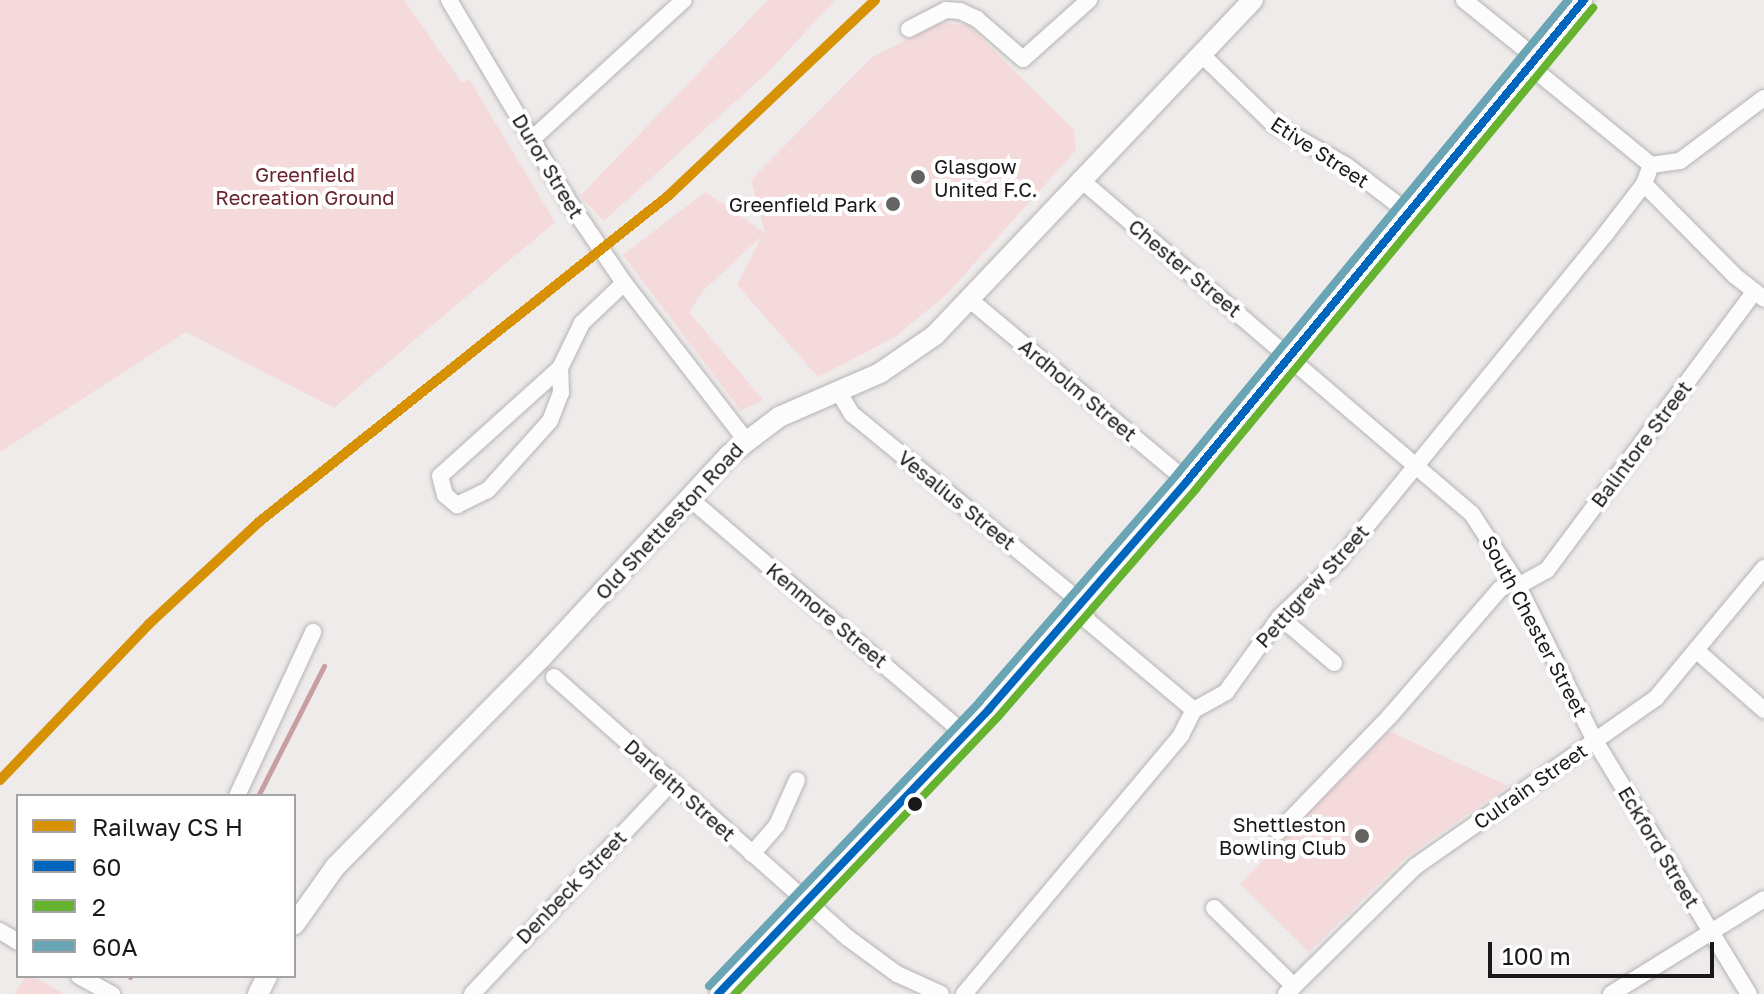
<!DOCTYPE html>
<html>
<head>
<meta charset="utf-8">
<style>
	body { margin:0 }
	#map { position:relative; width:1764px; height:994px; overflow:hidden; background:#efebeb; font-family:"Golos Text",sans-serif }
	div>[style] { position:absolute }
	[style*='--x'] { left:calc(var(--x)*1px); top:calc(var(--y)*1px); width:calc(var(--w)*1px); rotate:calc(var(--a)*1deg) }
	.green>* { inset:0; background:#f5dadc }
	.stream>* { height:5px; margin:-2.5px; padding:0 2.5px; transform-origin:2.5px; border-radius:2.5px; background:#c79ea2 }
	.roads { filter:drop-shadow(0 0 2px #b6b3b3) drop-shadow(0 0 2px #b6b3b3) }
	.minor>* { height:16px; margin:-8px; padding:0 8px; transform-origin:8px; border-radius:8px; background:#fdfcfc }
	.major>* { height:20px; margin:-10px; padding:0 10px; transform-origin:10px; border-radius:10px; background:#fdfcfc }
	.bus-1>* { height:8px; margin:-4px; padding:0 4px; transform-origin:4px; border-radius:4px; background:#0065bd }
	.bus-2>* { height:8px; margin:-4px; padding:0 4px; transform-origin:4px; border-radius:4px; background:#65b32e }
	.bus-3>* { height:8px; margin:-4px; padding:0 4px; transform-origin:4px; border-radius:4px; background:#6aa5b6 }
	.rail-1>* { height:10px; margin:-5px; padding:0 5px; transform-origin:5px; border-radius:5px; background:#d69104 }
	.dots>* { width:22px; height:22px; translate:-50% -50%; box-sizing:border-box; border:4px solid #fff; border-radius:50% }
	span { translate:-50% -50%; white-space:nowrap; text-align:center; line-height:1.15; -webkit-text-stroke:8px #fff; paint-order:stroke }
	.street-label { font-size:20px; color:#1b1819 }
	.poi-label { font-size:20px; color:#1b1819 }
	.left { translate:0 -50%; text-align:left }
	.right { translate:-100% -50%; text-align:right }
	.park-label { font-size:20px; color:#69232e }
	.legend { position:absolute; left:16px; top:794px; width:280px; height:184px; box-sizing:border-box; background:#fff; border:2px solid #a4a3a3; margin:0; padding:10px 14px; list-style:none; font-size:24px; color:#1b1819 }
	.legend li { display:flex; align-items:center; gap:16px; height:40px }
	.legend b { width:40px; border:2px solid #a4a3a3 }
	.scale { position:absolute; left:1488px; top:942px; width:226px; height:36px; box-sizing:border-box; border:4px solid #1b1819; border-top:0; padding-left:10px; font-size:24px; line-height:28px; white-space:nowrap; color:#1b1819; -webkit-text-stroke:6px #fff; paint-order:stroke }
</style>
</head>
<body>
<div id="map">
	<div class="green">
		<i style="clip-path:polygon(0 0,404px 0,462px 83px,469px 79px,555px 222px,334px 408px,186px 332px,0 452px)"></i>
		<i style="clip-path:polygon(768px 0,835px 0,769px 71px,604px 221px,580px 196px)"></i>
		<i style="clip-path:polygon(940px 23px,968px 25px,1074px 130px,1076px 150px,946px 295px,895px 337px,818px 377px,737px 285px,762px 236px,703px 291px,689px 312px,763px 400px,741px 411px,623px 255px,705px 192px,765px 233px,751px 180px,872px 57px)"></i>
		<i style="clip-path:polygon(1389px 731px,1508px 786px,1406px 857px,1309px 952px,1240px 884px)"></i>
		<i style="clip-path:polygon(26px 976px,33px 976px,64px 994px,14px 994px)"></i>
	</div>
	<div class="stream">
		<i style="--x:258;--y:796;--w:146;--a:-63.1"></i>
		<i style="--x:130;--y:977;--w:1;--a:-45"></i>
	</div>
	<div class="roads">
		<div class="minor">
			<i style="--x:449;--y:0;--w:231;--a:59.3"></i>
			<i style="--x:567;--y:199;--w:102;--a:55.8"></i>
			<i style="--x:624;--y:283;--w:199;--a:52.2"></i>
			<i style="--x:1464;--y:0;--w:94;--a:38.9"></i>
			<i style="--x:909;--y:29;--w:42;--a:-27.2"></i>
			<i style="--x:946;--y:10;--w:14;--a:4"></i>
			<i style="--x:960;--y:11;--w:19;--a:25"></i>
			<i style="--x:977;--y:19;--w:61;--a:41"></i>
			<i style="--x:1023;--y:59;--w:89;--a:-41.8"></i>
			<i style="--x:1201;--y:54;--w:100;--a:44.2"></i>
			<i style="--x:1273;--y:124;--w:85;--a:29.6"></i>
			<i style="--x:1347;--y:166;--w:78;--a:37.2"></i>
			<i style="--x:1530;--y:66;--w:156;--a:39.3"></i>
			<i style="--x:1651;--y:165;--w:29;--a:-8"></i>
			<i style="--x:1680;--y:161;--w:105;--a:-36.9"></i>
			<i style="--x:531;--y:140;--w:207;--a:-42.5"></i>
			<i style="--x:1080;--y:179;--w:516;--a:40.52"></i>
			<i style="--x:1472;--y:514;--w:79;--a:56.9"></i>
			<i style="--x:1515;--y:580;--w:180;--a:63.6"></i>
			<i style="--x:1595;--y:741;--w:296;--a:58.7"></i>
			<i style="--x:1644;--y:184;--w:129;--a:45.3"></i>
			<i style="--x:1735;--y:276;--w:37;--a:38"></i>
			<i style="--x:969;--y:299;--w:284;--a:39.9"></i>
			<i style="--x:560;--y:368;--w:161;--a:138"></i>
			<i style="--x:440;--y:476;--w:20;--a:75"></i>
			<i style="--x:445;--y:495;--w:16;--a:40"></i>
			<i style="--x:457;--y:505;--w:34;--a:-26"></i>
			<i style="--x:488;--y:490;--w:93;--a:-48.1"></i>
			<i style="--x:550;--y:421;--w:30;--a:-69"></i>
			<i style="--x:561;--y:393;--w:25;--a:-92"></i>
			<i style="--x:560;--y:368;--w:50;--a:-63.9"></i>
			<i style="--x:582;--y:323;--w:58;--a:-43.6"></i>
			<i style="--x:838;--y:391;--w:27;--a:59"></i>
			<i style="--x:852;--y:414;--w:283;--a:39.4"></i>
			<i style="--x:1071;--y:594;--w:33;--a:57"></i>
			<i style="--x:1089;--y:622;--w:137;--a:40"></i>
			<i style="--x:688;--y:497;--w:365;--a:40.6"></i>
			<i style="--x:1518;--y:586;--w:33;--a:-29"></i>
			<i style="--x:1547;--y:570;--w:347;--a:-53.3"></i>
			<i style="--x:1280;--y:617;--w:71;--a:40.4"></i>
			<i style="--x:1696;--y:650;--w:91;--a:41.4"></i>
			<i style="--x:554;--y:677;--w:393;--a:41.6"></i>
			<i style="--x:848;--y:938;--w:61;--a:36.3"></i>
			<i style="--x:897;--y:974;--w:48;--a:24.4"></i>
			<i style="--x:237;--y:796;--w:181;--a:-65.1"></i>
			<i style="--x:1278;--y:832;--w:161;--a:-46"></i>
			<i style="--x:1390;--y:716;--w:168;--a:-49.1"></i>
			<i style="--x:1500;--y:589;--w:17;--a:-31"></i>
			<i style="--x:752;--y:854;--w:38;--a:-49"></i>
			<i style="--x:777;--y:825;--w:49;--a:-66"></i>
			<i style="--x:1214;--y:908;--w:112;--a:44.3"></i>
			<i style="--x:0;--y:931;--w:21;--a:31"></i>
			<i style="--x:79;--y:976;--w:38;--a:29"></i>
			<i style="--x:472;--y:994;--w:290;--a:-46.7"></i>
			<i style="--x:718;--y:994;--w:393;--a:-46.4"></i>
			<i style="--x:989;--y:709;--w:302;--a:-49"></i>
			<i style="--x:1187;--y:481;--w:624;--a:-50.46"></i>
			<i style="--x:964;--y:994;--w:338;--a:-50"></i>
			<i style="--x:1181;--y:735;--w:28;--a:-63"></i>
			<i style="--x:1194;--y:710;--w:37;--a:-29"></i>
			<i style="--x:1226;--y:692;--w:92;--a:-54.2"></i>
			<i style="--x:1280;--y:617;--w:81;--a:-44"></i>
			<i style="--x:1338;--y:561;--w:420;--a:-50.7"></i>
			<i style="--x:1604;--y:236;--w:66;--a:-52.4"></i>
			<i style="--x:1644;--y:184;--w:20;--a:-70"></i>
			<i style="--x:1286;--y:994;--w:182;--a:-44.6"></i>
			<i style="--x:1416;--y:866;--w:293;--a:-35"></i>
			<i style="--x:1656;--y:698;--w:169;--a:-50.3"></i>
			<i style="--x:1611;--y:994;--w:180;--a:-31.8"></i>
		</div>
		<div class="major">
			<i style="--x:294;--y:925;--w:72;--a:-54.6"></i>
			<i style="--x:336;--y:866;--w:293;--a:-45.4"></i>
			<i style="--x:542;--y:657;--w:275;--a:-47.2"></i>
			<i style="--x:729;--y:455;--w:63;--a:-37.2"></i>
			<i style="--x:779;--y:417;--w:110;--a:-23.5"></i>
			<i style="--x:880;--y:373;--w:67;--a:-34.6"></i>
			<i style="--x:935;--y:335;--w:462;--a:-46.5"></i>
			<i style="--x:258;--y:994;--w:20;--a:-63"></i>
		</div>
	</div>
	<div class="bus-1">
		<i style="--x:718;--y:994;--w:393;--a:-46.4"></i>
		<i style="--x:989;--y:709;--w:302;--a:-49"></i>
		<i style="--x:1187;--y:481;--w:624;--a:-50.46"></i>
	</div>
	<div class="bus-2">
		<i style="--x:735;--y:994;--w:382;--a:-46.5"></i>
		<i style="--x:998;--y:717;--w:302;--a:-49"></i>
		<i style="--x:1196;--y:489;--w:624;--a:-50.46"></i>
	</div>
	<div class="bus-3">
		<i style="--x:709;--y:986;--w:393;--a:-46.4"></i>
		<i style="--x:980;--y:701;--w:302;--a:-49"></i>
		<i style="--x:1178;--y:473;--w:613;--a:-50.49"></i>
	</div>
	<div class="rail-1">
		<i style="--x:0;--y:780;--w:216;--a:-46.3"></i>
		<i style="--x:149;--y:624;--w:150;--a:-42.8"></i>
		<i style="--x:259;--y:522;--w:523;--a:-38.56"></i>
		<i style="--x:668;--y:196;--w:285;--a:-43.4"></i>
	</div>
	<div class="dots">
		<i style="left:918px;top:177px;background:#656262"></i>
		<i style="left:893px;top:204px;background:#656262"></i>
		<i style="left:915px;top:804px;background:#1b1819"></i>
		<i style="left:1362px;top:836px;background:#656262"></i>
	</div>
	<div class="street-label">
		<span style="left:1320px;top:152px;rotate:33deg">Etive Street</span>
		<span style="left:548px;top:166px;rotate:59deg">Duror Street</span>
		<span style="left:1185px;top:268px;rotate:40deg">Chester Street</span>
		<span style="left:1078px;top:390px;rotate:40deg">Ardholm Street</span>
		<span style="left:1641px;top:444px;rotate:-53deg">Balintore Street</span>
		<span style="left:957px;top:500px;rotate:39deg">Vesalius Street</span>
		<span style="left:669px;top:521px;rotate:-47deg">Old Shettleston Road</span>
		<span style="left:1312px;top:586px;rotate:-48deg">Pettigrew Street</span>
		<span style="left:827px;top:615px;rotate:40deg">Kenmore Street</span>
		<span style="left:1535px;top:626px;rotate:62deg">South Chester Street</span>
		<span style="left:1530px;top:786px;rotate:-35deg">Culrain Street</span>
		<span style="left:680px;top:790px;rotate:42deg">Darleith Street</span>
		<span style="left:1659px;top:847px;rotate:59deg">Eckford Street</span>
		<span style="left:571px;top:887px;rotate:-46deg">Denbeck Street</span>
	</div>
	<div class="poi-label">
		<span class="left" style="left:934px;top:178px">Glasgow<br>United F.C.</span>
		<span class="right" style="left:877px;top:204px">Greenfield Park</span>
		<span class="right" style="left:1346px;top:836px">Shettleston<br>Bowling Club</span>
	</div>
	<div class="park-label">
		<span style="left:305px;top:186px">Greenfield<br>Recreation Ground</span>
	</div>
	<ul class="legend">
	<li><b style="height:10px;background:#d69104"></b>Railway CS H</li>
	<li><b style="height:10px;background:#0065bd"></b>60</li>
	<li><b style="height:10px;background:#65b32e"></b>2</li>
	<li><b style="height:10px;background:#6aa5b6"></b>60A</li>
	</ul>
	<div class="scale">100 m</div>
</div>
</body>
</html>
